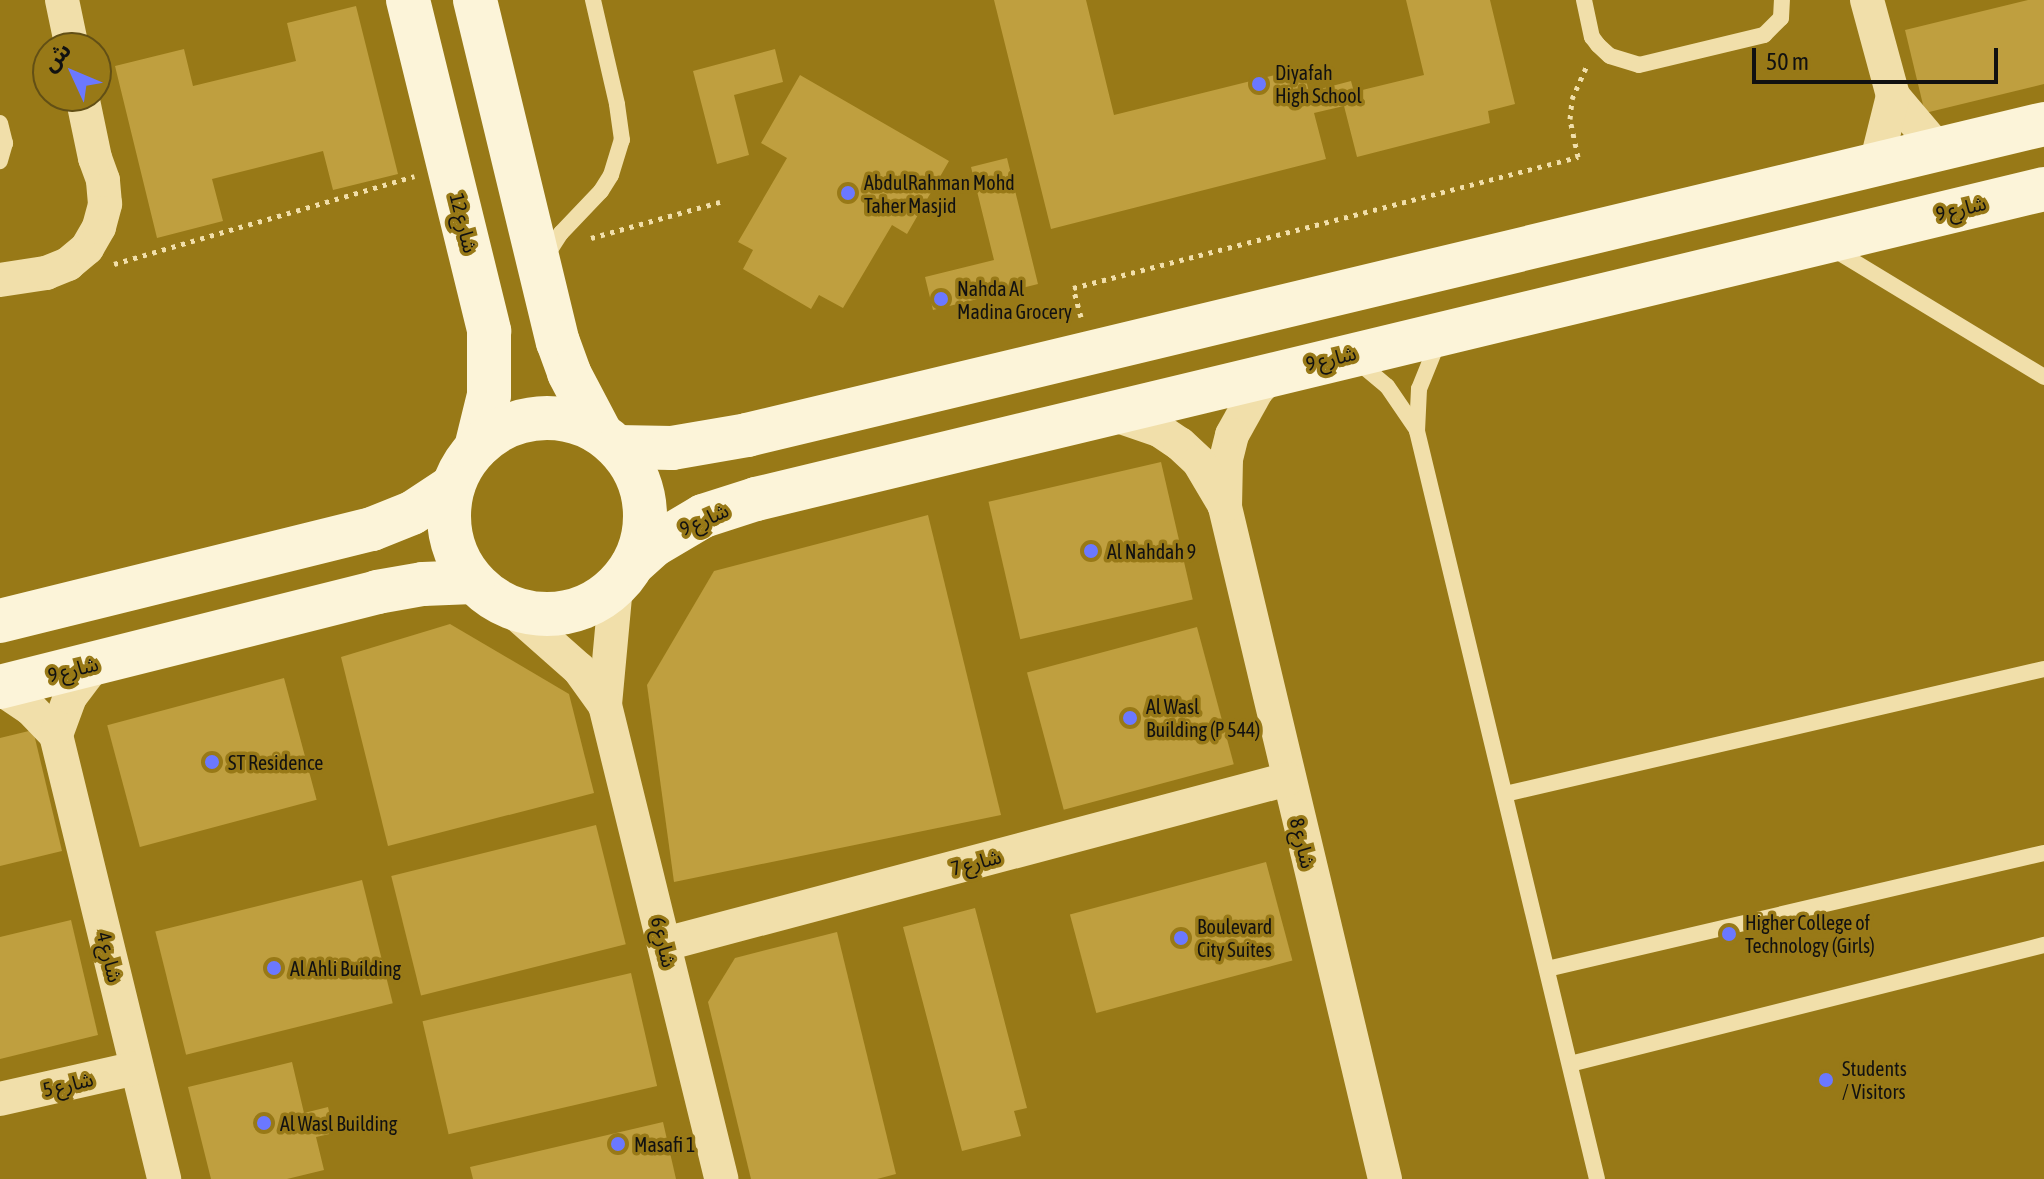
<!DOCTYPE html>
<html>
<head>
<meta charset="utf-8">
<style>
	body { margin:0 }
	#map { position:relative; width:2044px; height:1179px; overflow:hidden; background:#987917; font-family:"Asap Condensed","Noto Sans Arabic",sans-serif }
	div>[style] { position:absolute }
	[style*='--x'] { left:calc(var(--x)*1px); top:calc(var(--y)*1px); width:calc(var(--w)*1px); rotate:calc(var(--a)*1deg) }
	.building>* { inset:0; background:#bf9f3f; transform-origin:0 0 }
	.path>* { height:5px; margin-top:-2.5px; transform-origin:0; background:repeating-linear-gradient(90deg,#f1dfaa 0 4px,transparent 0 10px) }
	.lane>* { height:16px; margin:-8px; padding:0 8px; transform-origin:8px; border-radius:8px; background:#f1dfaa }
	.street>* { height:34px; margin:-17px; padding:0 17px; transform-origin:17px; border-radius:17px; background:#f1dfaa }
	.secondary>* { height:44px; margin:-22px; padding:0 22px; transform-origin:22px; border-radius:22px; background:#fcf4d9 }
	.secondary>.ring { margin:-22px; padding:0; box-sizing:content-box; background:none; border:44px solid #fcf4d9; border-radius:50% }
	.dots>* { width:22px; height:22px; translate:-50% -50%; box-sizing:border-box; border:4px solid #987917; border-radius:50% }
	span { translate:-50% -50%; white-space:nowrap; text-align:center; line-height:1.15; -webkit-text-stroke:7px #987917; paint-order:stroke }
	.poi-label { font-size:20px; color:#111 }
	.left { translate:0 -50%; text-align:left }
	.street-label { font-size:20px; color:#111 }
	.north { position:absolute; left:32px; top:32px; width:80px; height:80px; box-sizing:border-box; background:#987917; border:2px solid #624f15; border-radius:50%; rotate:314deg; font-size:22px; font-weight:700; line-height:32px; text-align:center; color:#111 }
	.north::after { content:''; display:block; margin:auto; width:28px; height:36px; background:#6b78ff; clip-path:polygon(50% 0,100% 100%,50% 72%,0 100%) }
	.scale { position:absolute; left:1752px; top:48px; width:246px; height:36px; box-sizing:border-box; border:4px solid #111; border-top:0; padding-left:10px; font-size:24px; line-height:28px; white-space:nowrap; color:#111; -webkit-text-stroke:6px #987917; paint-order:stroke }
</style>
</head>
<body>
<div id="map">
	<div class="building">
		<i style="clip-path:polygon(994px 0,1086px 0,1114px 115px,1303px 68px,1309px 92px,1351px 81px,1354px 92px,1424px 75px,1406px 0,1490px 0,1515px 104px,1488px 111px,1490px 123px,1357px 157px,1344px 106px,1314px 113px,1326px 159px,1051px 229px)"></i>
		<i style="clip-path:polygon(2028px 0,2044px 0,2044px 84px,1925px 113px,1905px 30px)"></i>
		<i style="clip-path:polygon(356px 6px,398px 174px,333px 190px,323px 151px,212px 179px,223px 221px,157px 238px,115px 66px,184px 49px,193px 86px,296px 61px,287px 23px)"></i>
		<i style="clip-path:polygon(775px 49px,783px 82px,734px 95px,749px 155px,717px 164px,693px 71px)"></i>
		<i style="clip-path:polygon(800px 75px,949px 161px,907px 234px,892px 225px,843px 308px,819px 295px,811px 309px,743px 269px,753px 250px,738px 242px,787px 158px,761px 143px)"></i>
		<i style="clip-path:polygon(1007px 158px,1038px 284px,933px 310px,925px 277px,994px 260px,971px 167px)"></i>
		<i style="left:1161px;top:462px;width:141px;height:177px;rotate:77deg"></i>
		<i style="clip-path:polygon(928px 515px,1001px 815px,674px 882px,647px 685px,714px 571px)"></i>
		<i style="clip-path:polygon(450px 624px,569px 694px,594px 793px,388px 846px,341px 657px)"></i>
		<i style="left:1197px;top:627px;width:142px;height:176px;rotate:75deg"></i>
		<i style="left:284px;top:678px;width:126px;height:183px;rotate:75deg"></i>
		<i style="clip-path:polygon(33px 730px,62px 851px,0 866px,0 738px)"></i>
		<i style="left:596px;top:825px;width:123px;height:211px;rotate:76deg"></i>
		<i style="left:1266px;top:862px;width:102px;height:203px;rotate:75deg"></i>
		<i style="left:362px;top:880px;width:127px;height:213px;rotate:76deg"></i>
		<i style="clip-path:polygon(975px 908px,1027px 1108px,1014px 1111px,1021px 1136px,962px 1151px,903px 927px)"></i>
		<i style="clip-path:polygon(71px 920px,98px 1035px,0 1059px,0 937px)"></i>
		<i style="clip-path:polygon(837px 932px,896px 1174px,877px 1179px,751px 1179px,708px 1002px,735px 958px)"></i>
		<i style="left:631px;top:973px;width:116px;height:214px;rotate:77deg"></i>
		<i style="clip-path:polygon(292px 1062px,304px 1113px,328px 1107px,334px 1133px,316px 1137px,324px 1170px,287px 1179px,211px 1179px,188px 1087px)"></i>
		<i style="clip-path:polygon(663px 1122px,676px 1179px,473px 1179px,470px 1167px)"></i>
	</div>
	<div class="path">
		<i style="--x:591;--y:238;--w:134;--a:-15.6"></i>
		<i style="--x:114;--y:264;--w:313;--a:-16.3"></i>
		<i style="--x:1081;--y:317;--w:30;--a:-105"></i>
		<i style="--x:1073;--y:288;--w:522;--a:-14.54"></i>
		<i style="--x:1578;--y:157;--w:39;--a:-102"></i>
		<i style="--x:1570;--y:119;--w:20;--a:-84"></i>
		<i style="--x:1572;--y:99;--w:35;--a:-66"></i>
	</div>
	<div class="lane">
		<i style="--x:1584;--y:0;--w:38;--a:78"></i>
		<i style="--x:1592;--y:37;--w:10;--a:53"></i>
		<i style="--x:1598;--y:45;--w:16;--a:43"></i>
		<i style="--x:1610;--y:56;--w:30;--a:17"></i>
		<i style="--x:1639;--y:65;--w:129;--a:-13.5"></i>
		<i style="--x:1764;--y:35;--w:24;--a:-45"></i>
		<i style="--x:1781;--y:18;--w:18;--a:-87"></i>
		<i style="--x:0;--y:123;--w:21;--a:76"></i>
		<i style="--x:5;--y:143;--w:19;--a:106"></i>
		<i style="--x:1833;--y:249;--w:247;--a:31.2"></i>
		<i style="--x:544;--y:259;--w:31;--a:-57"></i>
		<i style="--x:561;--y:233;--w:58;--a:-46.4"></i>
		<i style="--x:601;--y:191;--w:19;--a:-58"></i>
		<i style="--x:611;--y:175;--w:37;--a:-73"></i>
		<i style="--x:622;--y:140;--w:36;--a:-98"></i>
		<i style="--x:617;--y:104;--w:107;--a:-103"></i>
		<i style="--x:1438;--y:342;--w:51;--a:112"></i>
		<i style="--x:1419;--y:389;--w:42;--a:92.7"></i>
		<i style="--x:1417;--y:431;--w:769;--a:76.47"></i>
		<i style="--x:1357;--y:361;--w:39;--a:40"></i>
		<i style="--x:1387;--y:386;--w:50;--a:55.7"></i>
		<i style="--x:1505;--y:794;--w:553;--a:-13.06"></i>
		<i style="--x:1547;--y:969;--w:510;--a:-13.14"></i>
		<i style="--x:1570;--y:1064;--w:489;--a:-14.1"></i>
	</div>
	<div class="street">
		<i style="--x:62;--y:0;--w:49;--a:78.2"></i>
		<i style="--x:1867;--y:0;--w:99;--a:74.8"></i>
		<i style="--x:1893;--y:96;--w:70;--a:49.7"></i>
		<i style="--x:1876;--y:164;--w:70;--a:-76"></i>
		<i style="--x:0;--y:280;--w:47;--a:-8.7"></i>
		<i style="--x:46;--y:273;--w:24;--a:-22"></i>
		<i style="--x:68;--y:264;--w:25;--a:-40"></i>
		<i style="--x:87;--y:248;--w:24;--a:-60"></i>
		<i style="--x:99;--y:227;--w:24;--a:-75"></i>
		<i style="--x:105;--y:204;--w:24;--a:-95"></i>
		<i style="--x:103;--y:180;--w:23;--a:-110"></i>
		<i style="--x:95;--y:158;--w:63;--a:-101.8"></i>
		<i style="--x:1275;--y:372;--w:25;--a:135"></i>
		<i style="--x:1257;--y:390;--w:51;--a:119.1"></i>
		<i style="--x:1232;--y:435;--w:25;--a:104"></i>
		<i style="--x:1226;--y:459;--w:48;--a:91.2"></i>
		<i style="--x:1225;--y:507;--w:691;--a:76.61"></i>
		<i style="--x:1109;--y:413;--w:53;--a:18.8"></i>
		<i style="--x:1159;--y:430;--w:25;--a:34"></i>
		<i style="--x:1180;--y:444;--w:26;--a:43"></i>
		<i style="--x:1199;--y:462;--w:51;--a:59.4"></i>
		<i style="--x:616;--y:586;--w:120;--a:95.3"></i>
		<i style="--x:605;--y:705;--w:488;--a:76.2"></i>
		<i style="--x:510;--y:608;--w:92;--a:41.5"></i>
		<i style="--x:579;--y:669;--w:44;--a:54.2"></i>
		<i style="--x:0;--y:688;--w:36;--a:34"></i>
		<i style="--x:30;--y:708;--w:37;--a:46"></i>
		<i style="--x:56;--y:735;--w:457;--a:76.3"></i>
		<i style="--x:56;--y:735;--w:40;--a:-69.8"></i>
		<i style="--x:70;--y:697;--w:41;--a:-52.9"></i>
		<i style="--x:665;--y:944;--w:644;--a:-14.83"></i>
		<i style="--x:0;--y:1099;--w:140;--a:-12.8"></i>
	</div>
	<div class="secondary">
		<i style="--x:408;--y:0;--w:341;--a:76.2"></i>
		<i style="--x:489;--y:331;--w:64;--a:90"></i>
		<i style="--x:489;--y:395;--w:55;--a:103.8"></i>
		<i style="--x:475;--y:0;--w:352;--a:76.4"></i>
		<i style="--x:558;--y:342;--w:33;--a:70"></i>
		<i style="--x:569;--y:373;--w:67;--a:62.3"></i>
		<i class="ring" style="left:449px;top:418px;width:152px;height:152px"></i>
		<i style="--x:618;--y:447;--w:54;--a:1.1"></i>
		<i style="--x:672;--y:448;--w:76;--a:-9.8"></i>
		<i style="--x:747;--y:435;--w:1334;--a:-13.48"></i>
		<i style="--x:633;--y:564;--w:28;--a:-42"></i>
		<i style="--x:654;--y:545;--w:57;--a:-30.6"></i>
		<i style="--x:703;--y:516;--w:56;--a:-17.8"></i>
		<i style="--x:756;--y:499;--w:1325;--a:-13.53"></i>
		<i style="--x:0;--y:621;--w:383;--a:-13.9"></i>
		<i style="--x:372;--y:529;--w:43;--a:-21.8"></i>
		<i style="--x:412;--y:513;--w:49;--a:-33.4"></i>
		<i style="--x:0;--y:687;--w:389;--a:-14.1"></i>
		<i style="--x:377;--y:592;--w:47;--a:-9.9"></i>
		<i style="--x:423;--y:584;--w:50;--a:-2.3"></i>
	</div>
	<div class="dots">
		<i style="left:1259px;top:84px;background:#6b78ff"></i>
		<i style="left:848px;top:193px;background:#6b78ff"></i>
		<i style="left:941px;top:299px;background:#6b78ff"></i>
		<i style="left:1091px;top:551px;background:#6b78ff"></i>
		<i style="left:1130px;top:718px;background:#6b78ff"></i>
		<i style="left:212px;top:762px;background:#6b78ff"></i>
		<i style="left:1729px;top:934px;background:#6b78ff"></i>
		<i style="left:1181px;top:938px;background:#6b78ff"></i>
		<i style="left:274px;top:968px;background:#6b78ff"></i>
		<i style="left:1826px;top:1080px;background:#6b78ff"></i>
		<i style="left:264px;top:1123px;background:#6b78ff"></i>
		<i style="left:618px;top:1144px;background:#6b78ff"></i>
	</div>
	<div class="poi-label">
		<span class="left" style="left:1275px;top:84px">Diyafah<br>High School</span>
		<span class="left" style="left:864px;top:194px">AbdulRahman Mohd<br>Taher Masjid</span>
		<span class="left" style="left:957px;top:300px">Nahda Al<br>Madina Grocery</span>
		<span class="left" style="left:1107px;top:551px">Al Nahdah 9</span>
		<span class="left" style="left:1146px;top:718px">Al Wasl<br>Building (P 544)</span>
		<span class="left" style="left:228px;top:762px">ST Residence</span>
		<span class="left" style="left:1745px;top:934px">Higher College of<br>Technology (Girls)</span>
		<span class="left" style="left:1197px;top:938px">Boulevard<br>City Suites</span>
		<span class="left" style="left:290px;top:968px">Al Ahli Building</span>
		<span class="left" style="left:1842px;top:1080px">Students<br>/ Visitors</span>
		<span class="left" style="left:280px;top:1123px">Al Wasl Building</span>
		<span class="left" style="left:634px;top:1144px">Masafi 1</span>
	</div>
	<div class="street-label">
		<span style="left:1961px;top:208px;rotate:-13deg">شارع 9</span>
		<span style="left:464px;top:223px;rotate:76deg">شارع 12</span>
		<span style="left:1331px;top:358px;rotate:-13deg">شارع 9</span>
		<span style="left:704px;top:519px;rotate:-24deg">شارع 9</span>
		<span style="left:73px;top:669px;rotate:-14deg">شارع 9</span>
		<span style="left:1303px;top:843px;rotate:76deg">شارع 8</span>
		<span style="left:976px;top:862px;rotate:-15deg">شارع 7</span>
		<span style="left:664px;top:942px;rotate:76deg">شارع 6</span>
		<span style="left:110px;top:957px;rotate:76deg">شارع 4</span>
		<span style="left:68px;top:1084px;rotate:-13deg">شارع 5</span>
	</div>
	<div class="north">ش</div>
	<div class="scale">50 m</div>
</div>
</body>
</html>
